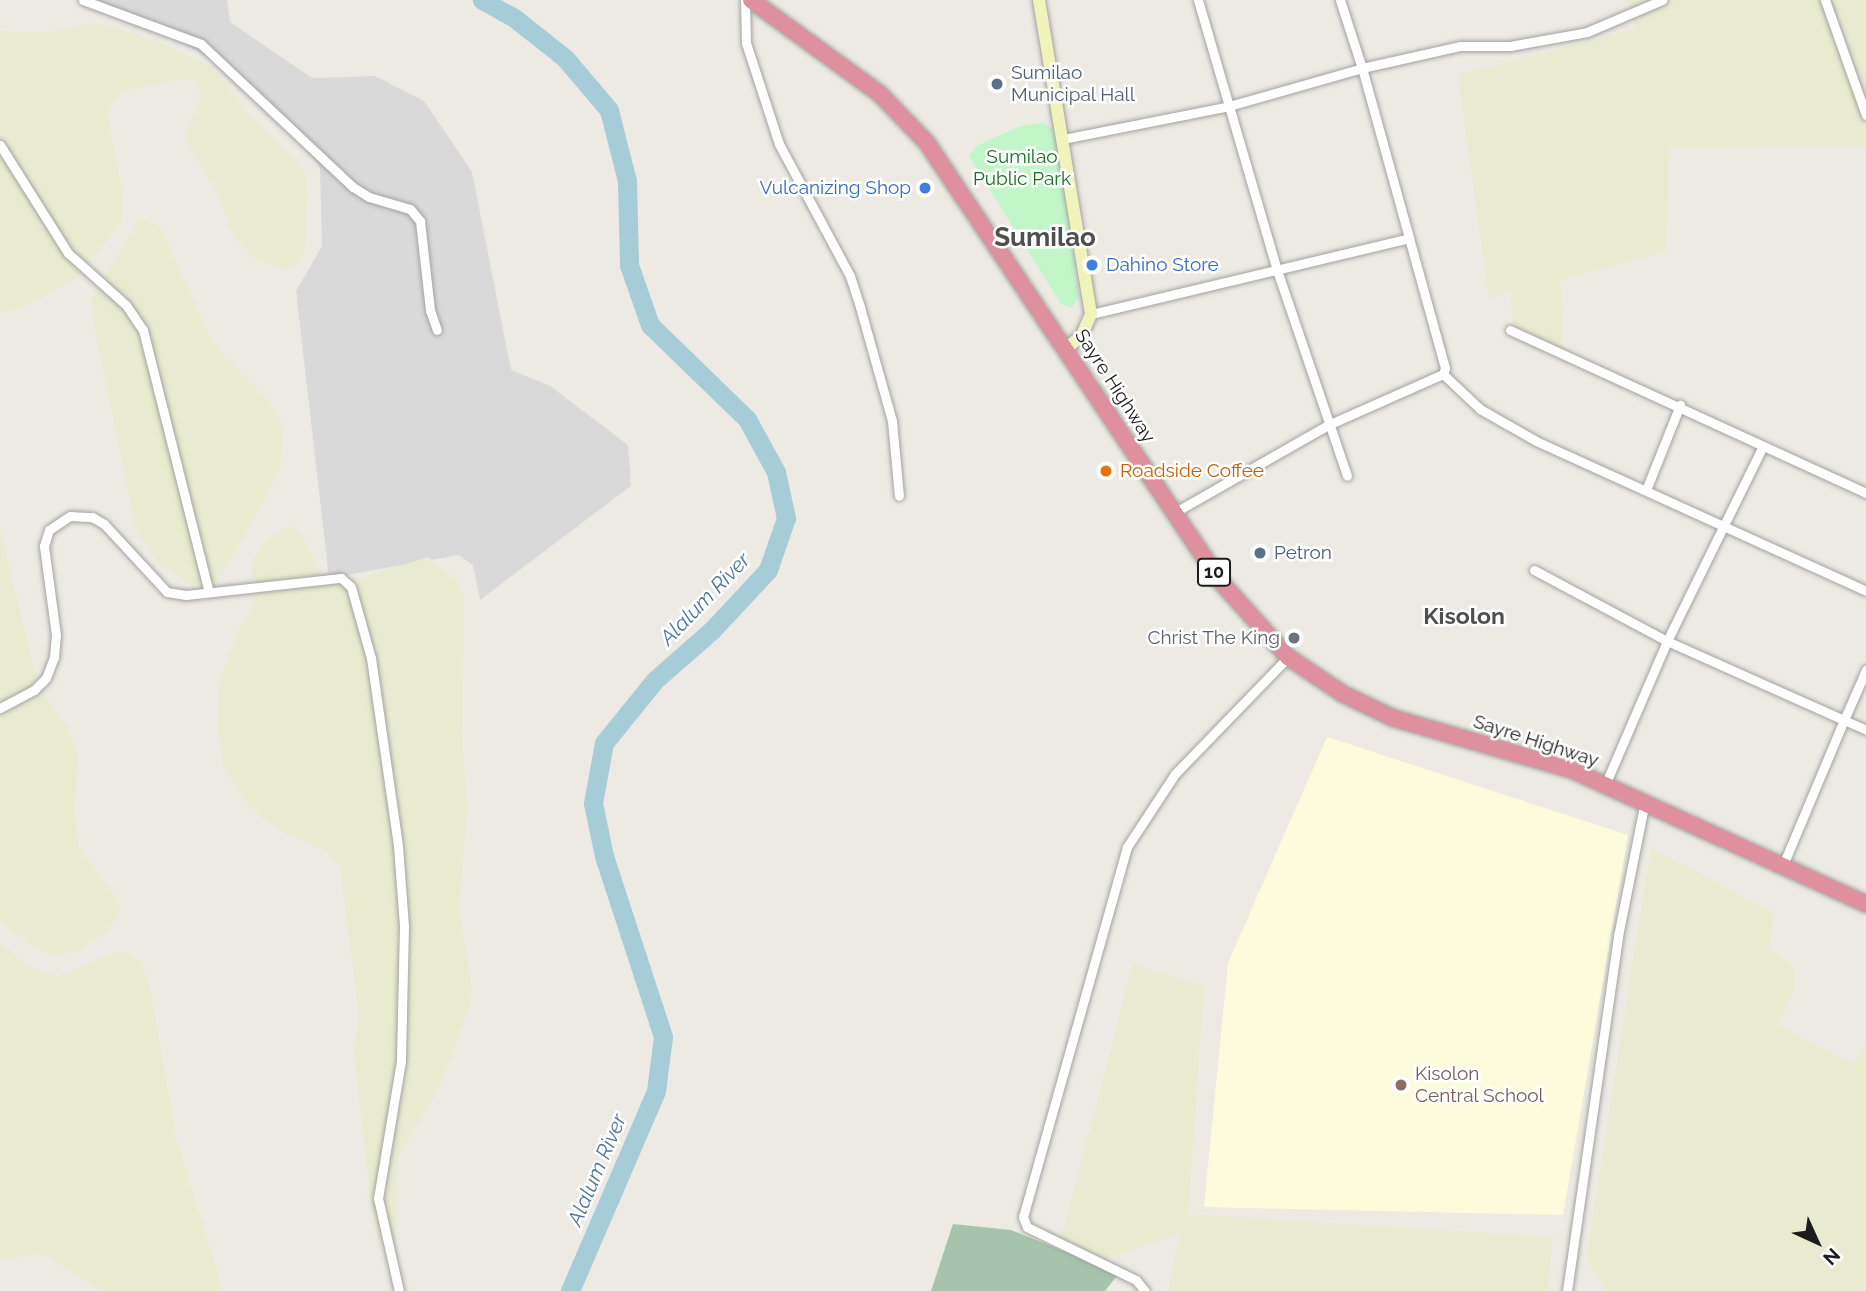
<!DOCTYPE html>
<html>
<head>
<meta charset="utf-8">
<style>
	body { margin:0 }
	#map { position:relative; width:1866px; height:1291px; overflow:hidden; background:#edeae3; font-family:Raleway,sans-serif }
	div>[style] { position:absolute }
	[style*='--x'] { left:calc(var(--x)*1px); top:calc(var(--y)*1px); width:calc(var(--w)*1px); rotate:calc(var(--a)*1deg) }
	.residential>* { inset:0; background:#dad9d9 }
	.education>* { inset:0; background:#fcfcdd }
	.farmland>* { inset:0; background:#e8ebcf }
	.cemetery>* { inset:0; background:#a6c4ab }
	.park>* { inset:0; background:#c2f5c7 }
	.river>* { height:19px; margin:-9.5px; padding:0 9.5px; transform-origin:9.5px; border-radius:9.5px; background:#a6ccd8 }
	.roads { filter:drop-shadow(0 0 2px #a3a3a3) drop-shadow(0 0 2px #a3a3a3) }
	.street>* { height:9px; margin:-4.5px; padding:0 4.5px; transform-origin:4.5px; border-radius:4.5px; background:#fff }
	.secondary>* { height:12px; margin:-6px; padding:0 6px; transform-origin:6px; border-radius:6px; background:#f1f4ba }
	.highway>* { height:16px; margin:-8px; padding:0 8px; transform-origin:8px; border-radius:8px; background:#df909e }
	.dots>* { width:19px; height:19px; translate:-50% -50%; box-sizing:border-box; border:4px solid #fff; border-radius:50% }
	span { translate:-50% -50%; white-space:nowrap; text-align:center; line-height:1.15; -webkit-text-stroke:5px #fff; paint-order:stroke }
	.shield-label span { padding:2px 5px; background:#fff; border:2px solid; border-radius:5px; -webkit-text-stroke-width:0 }
	.shield-label { font-size:18px; color:#1c1c1c; font-weight:700 }
	.service-label { font-size:19px; color:#4e5e75 }
	.left { translate:0 -50%; text-align:left }
	.park-label { font-size:19px; color:#13721c }
	.shop-label { font-size:19px; color:#366cbe }
	.right { translate:-100% -50%; text-align:right }
	.street-label { font-size:19px; color:#1c1c1c }
	.food-label { font-size:19px; color:#c56008 }
	.worship-label { font-size:19px; color:#5b616d }
	.education-label { font-size:19px; color:#785e54 }
	.water-label { font-size:21px; color:#4e759d; font-style:italic }
	.quarter-label { font-size:23px; color:#4f4f4f; font-weight:700 }
	.district-label { font-size:26px; color:#4f4f4f; font-weight:700 }
	.north { position:absolute; left:1782px; top:1207px; width:70px; height:70px; -webkit-text-stroke:5px #fff; paint-order:stroke; rotate:135deg; font-size:19px; font-weight:700; line-height:28px; text-align:center; color:#1c1c1c }
	.north::after { content:''; display:block; margin:auto; width:24px; height:32px; background:#1c1c1c; clip-path:polygon(50% 0,100% 100%,50% 72%,0 100%) }
</style>
</head>
<body>
<div id="map">
	<div class="residential">
		<i style="clip-path:polygon(87px 0,227px 0,230px 22px,312px 78px,375px 76px,424px 101px,472px 172px,511px 370px,550px 386px,628px 445px,631px 486px,480px 600px,473px 565px,459px 555px,329px 578px,296px 291px,322px 246px,320px 168px,294px 131px,223px 66px,143px 21px,94px 10px)"></i>
	</div>
	<div class="education">
		<i style="clip-path:polygon(1327px 737px,1628px 835px,1563px 1215px,1204px 1207px,1228px 963px)"></i>
	</div>
	<div class="farmland">
		<i style="clip-path:polygon(1627px 0,1866px 0,1866px 146px,1669px 147px,1666px 251px,1560px 280px,1563px 349px,1513px 324px,1510px 290px,1489px 300px,1458px 75px,1635px 29px)"></i>
		<i style="clip-path:polygon(97px 23px,163px 43px,211px 67px,247px 112px,299px 164px,306px 176px,307px 196px,305px 247px,298px 264px,288px 269px,254px 259px,233px 235px,218px 195px,184px 139px,201px 96px,195px 82px,183px 79px,125px 91px,113px 101px,108px 117px,122px 192px,121px 222px,76px 278px,20px 309px,0 311px,0 31px,42px 33px)"></i>
		<i style="clip-path:polygon(140px 217px,161px 228px,213px 344px,268px 400px,283px 425px,280px 467px,267px 495px,216px 585px,202px 587px,187px 583px,157px 562px,136px 530px,94px 326px,92px 298px)"></i>
		<i style="clip-path:polygon(290px 525px,301px 534px,319px 569px,330px 579px,359px 579px,428px 557px,458px 581px,464px 599px,462px 737px,467px 809px,459px 908px,472px 989px,469px 1008px,439px 1087px,398px 1157px,396px 1244px,386px 1251px,377px 1236px,370px 1195px,354px 1052px,359px 1015px,340px 867px,329px 853px,276px 828px,247px 804px,224px 768px,218px 734px,219px 684px,238px 631px,250px 613px,255px 593px,251px 566px,263px 543px)"></i>
		<i style="clip-path:polygon(0 528px,38px 686px,65px 723px,78px 754px,74px 815px,79px 847px,120px 904px,117px 918px,106px 932px,75px 952px,57px 955px,37px 949px,0 922px)"></i>
		<i style="clip-path:polygon(1651px 848px,1773px 912px,1770px 947px,1793px 967px,1795px 988px,1778px 1025px,1854px 1064px,1866px 1044px,1866px 1291px,1606px 1291px,1586px 1258px)"></i>
		<i style="clip-path:polygon(0 943px,28px 966px,58px 977px,115px 952px,128px 952px,141px 962px,149px 983px,176px 1138px,219px 1277px,219px 1291px,101px 1291px,41px 1253px,0 1260px)"></i>
		<i style="clip-path:polygon(1133px 964px,1204px 986px,1188px 1214px,1553px 1237px,1547px 1291px,1168px 1291px,1179px 1234px,1102px 1260px,1060px 1243px)"></i>
	</div>
	<div class="cemetery">
		<i style="clip-path:polygon(953px 1224px,1011px 1230px,1119px 1273px,1105px 1291px,931px 1291px)"></i>
	</div>
	<div class="park">
		<i style="clip-path:polygon(1042px 123px,1056px 130px,1079px 296px,1072px 308px,1061px 304px,969px 156px,976px 146px,1020px 126px)"></i>
	</div>
	<div class="river">
		<i style="--x:482;--y:0;--w:35;--a:29"></i>
		<i style="--x:513;--y:17;--w:66;--a:38.3"></i>
		<i style="--x:565;--y:58;--w:68;--a:49.8"></i>
		<i style="--x:609;--y:110;--w:73;--a:75.8"></i>
		<i style="--x:627;--y:181;--w:84;--a:88.6"></i>
		<i style="--x:629;--y:265;--w:64;--a:70.7"></i>
		<i style="--x:650;--y:325;--w:135;--a:44.1"></i>
		<i style="--x:747;--y:419;--w:60;--a:61.3"></i>
		<i style="--x:776;--y:472;--w:47;--a:77.7"></i>
		<i style="--x:786;--y:518;--w:55;--a:109.1"></i>
		<i style="--x:768;--y:570;--w:82;--a:133"></i>
		<i style="--x:712;--y:630;--w:76;--a:138.7"></i>
		<i style="--x:655;--y:680;--w:81;--a:129"></i>
		<i style="--x:604;--y:743;--w:61;--a:100.4"></i>
		<i style="--x:593;--y:803;--w:54;--a:78.3"></i>
		<i style="--x:604;--y:856;--w:190;--a:71.9"></i>
		<i style="--x:663;--y:1037;--w:54;--a:97.4"></i>
		<i style="--x:656;--y:1091;--w:218;--a:113.3"></i>
	</div>
	<div class="roads">
		<div class="street">
			<i style="--x:83;--y:0;--w:126;--a:20.4"></i>
			<i style="--x:201;--y:44;--w:209;--a:43.3"></i>
			<i style="--x:353;--y:187;--w:19;--a:32"></i>
			<i style="--x:369;--y:197;--w:43;--a:16.3"></i>
			<i style="--x:410;--y:209;--w:16;--a:50"></i>
			<i style="--x:420;--y:221;--w:90;--a:83.6"></i>
			<i style="--x:430;--y:310;--w:21;--a:71"></i>
			<i style="--x:745;--y:0;--w:43;--a:88.7"></i>
			<i style="--x:746;--y:43;--w:106;--a:71.9"></i>
			<i style="--x:779;--y:144;--w:150;--a:61.7"></i>
			<i style="--x:850;--y:276;--w:33;--a:72"></i>
			<i style="--x:860;--y:307;--w:118;--a:74.3"></i>
			<i style="--x:892;--y:421;--w:75;--a:84.7"></i>
			<i style="--x:1198;--y:0;--w:284;--a:73.7"></i>
			<i style="--x:1278;--y:273;--w:214;--a:71.2"></i>
			<i style="--x:1340;--y:0;--w:71;--a:72.1"></i>
			<i style="--x:1362;--y:68;--w:100;--a:-12.7"></i>
			<i style="--x:1460;--y:46;--w:50;--a:0"></i>
			<i style="--x:1510;--y:46;--w:78;--a:-10.3"></i>
			<i style="--x:1587;--y:32;--w:82;--a:-23.1"></i>
			<i style="--x:1825;--y:0;--w:122;--a:70.4"></i>
			<i style="--x:1063;--y:139;--w:169;--a:-11.2"></i>
			<i style="--x:1229;--y:106;--w:138;--a:-15.9"></i>
			<i style="--x:1362;--y:68;--w:176;--a:74.5"></i>
			<i style="--x:0;--y:145;--w:128;--a:57.8"></i>
			<i style="--x:68;--y:253;--w:78;--a:41.9"></i>
			<i style="--x:126;--y:305;--w:30;--a:56"></i>
			<i style="--x:143;--y:330;--w:270;--a:75.9"></i>
			<i style="--x:1091;--y:314;--w:327;--a:-13.4"></i>
			<i style="--x:1409;--y:238;--w:135;--a:74.5"></i>
			<i style="--x:1445;--y:368;--w:6;--a:108"></i>
			<i style="--x:1443;--y:374;--w:126;--a:156.1"></i>
			<i style="--x:1328;--y:425;--w:177;--a:150.3"></i>
			<i style="--x:1510;--y:330;--w:392;--a:24.6"></i>
			<i style="--x:1443;--y:374;--w:51;--a:43.4"></i>
			<i style="--x:1480;--y:409;--w:64;--a:29.7"></i>
			<i style="--x:1536;--y:441;--w:362;--a:24.4"></i>
			<i style="--x:1646;--y:490;--w:92;--a:-68.2"></i>
			<i style="--x:1534;--y:570;--w:151;--a:28.1"></i>
			<i style="--x:1667;--y:641;--w:194;--a:24.1"></i>
			<i style="--x:1844;--y:720;--w:55;--a:-66.3"></i>
			<i style="--x:0;--y:708;--w:38;--a:-28"></i>
			<i style="--x:34;--y:690;--w:17;--a:-45"></i>
			<i style="--x:46;--y:678;--w:22;--a:-69"></i>
			<i style="--x:54;--y:657;--w:22;--a:-85"></i>
			<i style="--x:56;--y:635;--w:90;--a:-97.7"></i>
			<i style="--x:44;--y:546;--w:17;--a:-73"></i>
			<i style="--x:49;--y:530;--w:25;--a:-34"></i>
			<i style="--x:70;--y:516;--w:22;--a:3"></i>
			<i style="--x:92;--y:517;--w:14;--a:30"></i>
			<i style="--x:104;--y:524;--w:93;--a:47.2"></i>
			<i style="--x:167;--y:592;--w:19;--a:9"></i>
			<i style="--x:186;--y:595;--w:156;--a:-6.3"></i>
			<i style="--x:341;--y:578;--w:13;--a:42"></i>
			<i style="--x:351;--y:587;--w:74;--a:74.3"></i>
			<i style="--x:371;--y:658;--w:190;--a:81.8"></i>
			<i style="--x:398;--y:846;--w:80;--a:85.7"></i>
			<i style="--x:404;--y:926;--w:135;--a:91.3"></i>
			<i style="--x:401;--y:1061;--w:139;--a:99.5"></i>
			<i style="--x:378;--y:1198;--w:95;--a:77.3"></i>
			<i style="--x:1605;--y:785;--w:157;--a:-66.7"></i>
			<i style="--x:1667;--y:641;--w:217;--a:-63.8"></i>
			<i style="--x:1783;--y:865;--w:157;--a:-67.2"></i>
			<i style="--x:1844;--y:720;--w:24;--a:24"></i>
			<i style="--x:1145;--y:1291;--w:14;--a:-129"></i>
			<i style="--x:1136;--y:1280;--w:121;--a:-154.1"></i>
			<i style="--x:1027;--y:1227;--w:11;--a:-112"></i>
			<i style="--x:1023;--y:1217;--w:384;--a:-74.3"></i>
			<i style="--x:1127;--y:847;--w:87;--a:-56.7"></i>
			<i style="--x:1175;--y:774;--w:163;--a:-46"></i>
			<i style="--x:1567;--y:1291;--w:359;--a:-81.8"></i>
			<i style="--x:1618;--y:936;--w:138;--a:-78.7"></i>
		</div>
		<div class="secondary">
			<i style="--x:1039;--y:0;--w:318;--a:80.6"></i>
			<i style="--x:1091;--y:314;--w:23;--a:113"></i>
			<i style="--x:1082;--y:335;--w:21;--a:139"></i>
		</div>
		<div class="highway">
			<i style="--x:751;--y:0;--w:160;--a:36.1"></i>
			<i style="--x:880;--y:94;--w:68;--a:46.2"></i>
			<i style="--x:927;--y:143;--w:527;--a:56.22"></i>
			<i style="--x:1220;--y:581;--w:102;--a:48.2"></i>
			<i style="--x:1288;--y:657;--w:66;--a:33.9"></i>
			<i style="--x:1343;--y:694;--w:55;--a:25.6"></i>
			<i style="--x:1393;--y:718;--w:186;--a:16.2"></i>
			<i style="--x:1572;--y:770;--w:323;--a:24.5"></i>
		</div>
	</div>
	<div class="dots">
		<i style="left:997px;top:84px;background:#5c6f8a"></i>
		<i style="left:925px;top:188px;background:#3f7fe0"></i>
		<i style="left:1092px;top:265px;background:#3f7fe0"></i>
		<i style="left:1106px;top:471px;background:#e8710a"></i>
		<i style="left:1260px;top:553px;background:#5c6f8a"></i>
		<i style="left:1294px;top:638px;background:#6b7280"></i>
		<i style="left:1401px;top:1085px;background:#8d6e63"></i>
	</div>
	<div class="shield-label">
		<span style="left:1214px;top:572px">10</span>
	</div>
	<div class="service-label">
		<span class="left" style="left:1011px;top:84px">Sumilao<br>Municipal Hall</span>
		<span class="left" style="left:1274px;top:553px">Petron</span>
	</div>
	<div class="park-label">
		<span style="left:1022px;top:168px">Sumilao<br>Public Park</span>
	</div>
	<div class="shop-label">
		<span class="right" style="left:911px;top:188px">Vulcanizing Shop</span>
		<span class="left" style="left:1106px;top:265px">Dahino Store</span>
	</div>
	<div class="street-label">
		<span style="left:1115px;top:386px;rotate:57deg">Sayre Highway</span>
		<span style="left:1536px;top:741px;rotate:18deg">Sayre Highway</span>
	</div>
	<div class="food-label">
		<span class="left" style="left:1120px;top:471px">Roadside Coffee</span>
	</div>
	<div class="worship-label">
		<span class="right" style="left:1280px;top:638px">Christ The King</span>
	</div>
	<div class="education-label">
		<span class="left" style="left:1415px;top:1085px">Kisolon<br>Central School</span>
	</div>
	<div class="water-label">
		<span style="left:705px;top:599px;rotate:-46deg">Alalum River</span>
		<span style="left:597px;top:1170px;rotate:-67deg">Alalum River</span>
	</div>
	<div class="quarter-label">
		<span style="left:1464px;top:616px">Kisolon</span>
	</div>
	<div class="district-label">
		<span style="left:1045px;top:238px">Sumilao</span>
	</div>
	<div class="north">N</div>
</div>
</body>
</html>
